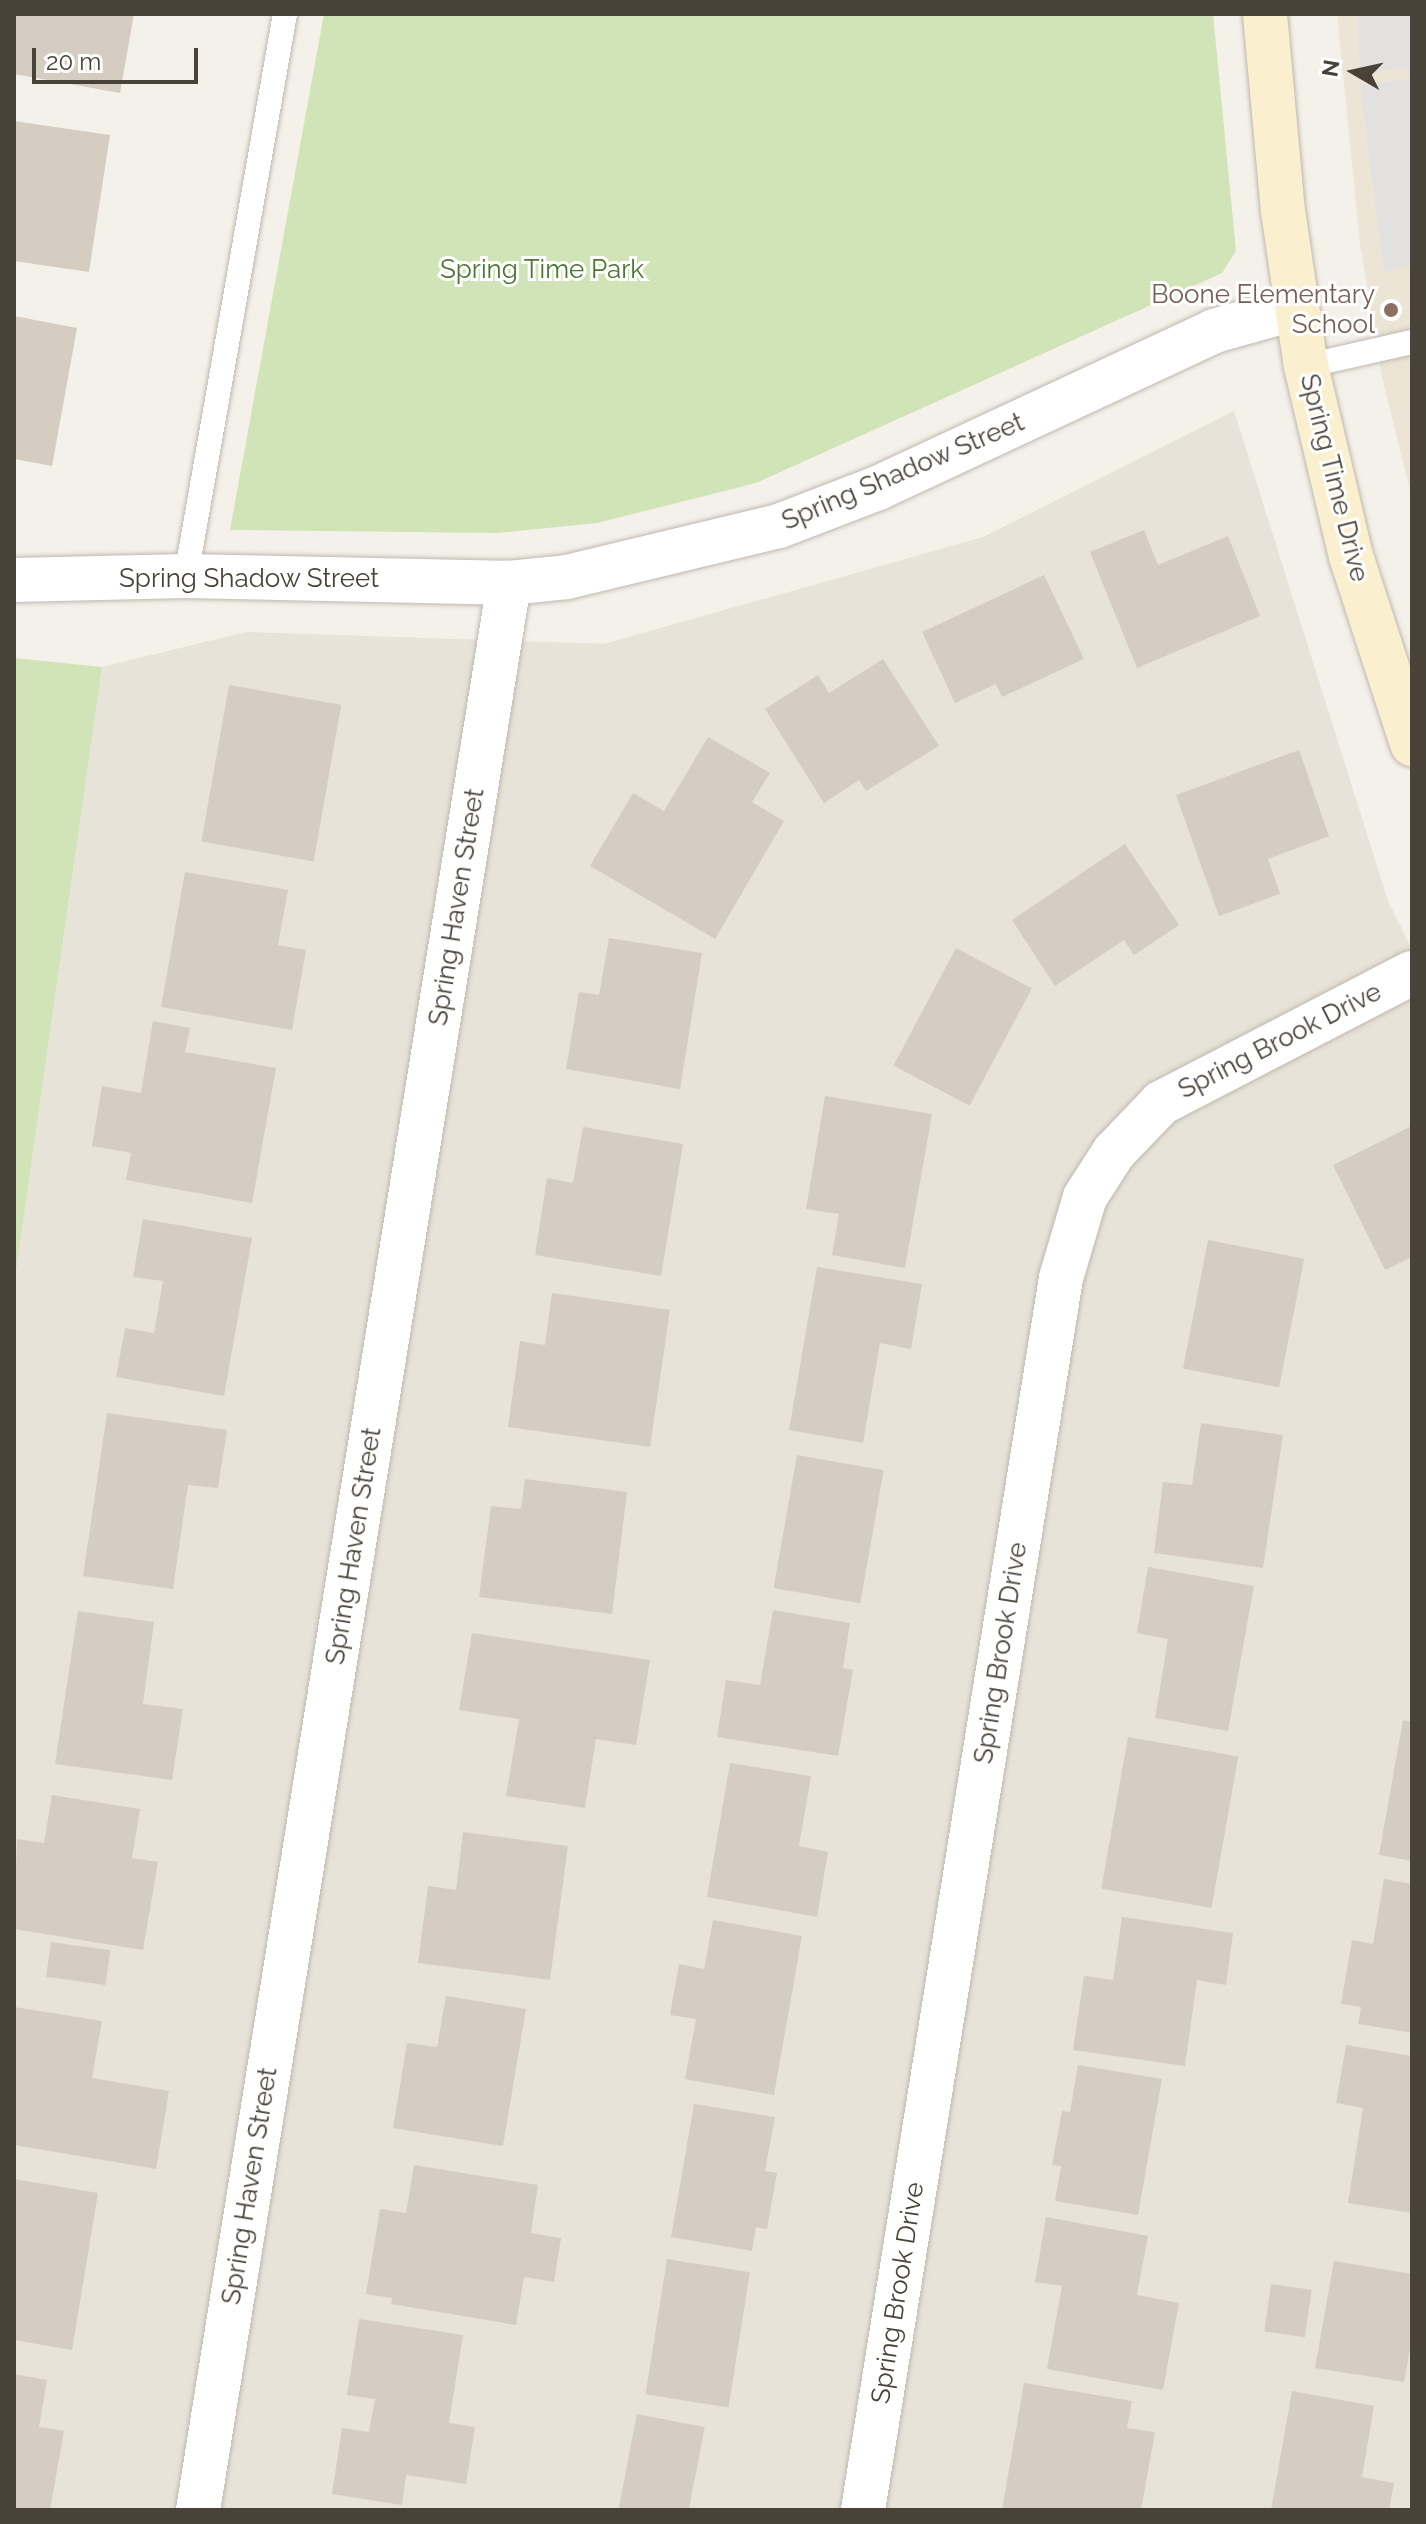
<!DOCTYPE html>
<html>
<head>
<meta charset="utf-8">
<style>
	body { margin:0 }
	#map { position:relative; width:1426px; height:2524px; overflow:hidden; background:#f4f1eb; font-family:Raleway,sans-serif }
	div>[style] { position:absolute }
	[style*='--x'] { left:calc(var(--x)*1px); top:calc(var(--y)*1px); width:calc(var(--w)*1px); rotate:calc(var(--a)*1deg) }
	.residential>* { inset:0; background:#e7e3d9 }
	.education>* { inset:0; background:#ece5d6 }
	.green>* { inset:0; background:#d1e4b7 }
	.parking>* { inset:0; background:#e3e1df }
	.building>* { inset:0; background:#d5cdc1; transform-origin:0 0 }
	.roads { filter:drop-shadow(0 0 2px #bfb8ae) drop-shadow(0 0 2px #bfb8ae) }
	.lane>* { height:24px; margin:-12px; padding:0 12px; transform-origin:12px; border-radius:12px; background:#fff }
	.street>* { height:44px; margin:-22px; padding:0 22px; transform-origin:22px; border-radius:22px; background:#fff }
	.secondary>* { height:44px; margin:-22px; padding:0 22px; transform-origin:22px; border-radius:22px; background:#faefcf }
	.dots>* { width:22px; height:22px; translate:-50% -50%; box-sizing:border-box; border:4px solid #fff; border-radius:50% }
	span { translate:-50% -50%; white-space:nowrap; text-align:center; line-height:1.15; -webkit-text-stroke:6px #fff; paint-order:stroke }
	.park-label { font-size:26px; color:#4c7531 }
	.education-label { font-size:26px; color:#785e54 }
	.right { translate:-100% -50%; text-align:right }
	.street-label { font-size:26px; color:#484239 }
	.frame { position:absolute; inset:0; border:16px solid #484239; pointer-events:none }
	.north { position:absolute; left:1314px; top:32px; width:80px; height:80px; -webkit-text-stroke:6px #fff; paint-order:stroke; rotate:279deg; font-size:22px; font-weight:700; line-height:32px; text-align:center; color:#484239 }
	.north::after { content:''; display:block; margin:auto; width:28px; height:36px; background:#484239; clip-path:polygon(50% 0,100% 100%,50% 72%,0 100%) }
	.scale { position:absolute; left:32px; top:48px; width:166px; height:36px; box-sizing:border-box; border:4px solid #484239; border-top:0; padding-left:10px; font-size:24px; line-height:28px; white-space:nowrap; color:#484239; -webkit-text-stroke:6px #fff; paint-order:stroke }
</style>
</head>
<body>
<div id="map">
	<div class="residential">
		<i style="clip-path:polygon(1234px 411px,1388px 901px,1412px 949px,1412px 2510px,14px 2510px,14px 1286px,102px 667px,246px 632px,604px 644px,983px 537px)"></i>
	</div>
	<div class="education">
		<i style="clip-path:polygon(1337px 14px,1412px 14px,1412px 499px,1382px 377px,1360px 244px)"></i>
	</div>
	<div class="green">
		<i style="clip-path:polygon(324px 14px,1213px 14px,1236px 251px,1222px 273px,756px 483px,597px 523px,498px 533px,230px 530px)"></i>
		<i style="clip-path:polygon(14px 658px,102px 667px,14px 1286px)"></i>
	</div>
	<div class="parking">
		<i style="clip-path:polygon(1357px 14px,1412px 14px,1412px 265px,1384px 272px,1360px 85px,1409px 79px,1406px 68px,1360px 73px)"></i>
	</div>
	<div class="building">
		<i style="clip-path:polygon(14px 14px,134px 14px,120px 93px,14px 74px)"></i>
		<i style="clip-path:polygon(14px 121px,110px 135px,89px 272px,14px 261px)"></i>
		<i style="clip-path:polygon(14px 316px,77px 328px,52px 466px,14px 459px)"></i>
		<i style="clip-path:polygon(1144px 530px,1158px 565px,1228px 536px,1260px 616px,1137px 668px,1090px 552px)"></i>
		<i style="clip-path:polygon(1044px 575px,1084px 659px,1002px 697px,996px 684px,955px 703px,922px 632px)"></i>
		<i style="clip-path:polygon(883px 659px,939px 746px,866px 791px,859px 780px,824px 803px,765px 709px,818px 675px,829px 693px)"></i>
		<i style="left:229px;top:685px;width:114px;height:159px;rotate:10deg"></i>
		<i style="clip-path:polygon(708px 737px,770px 773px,752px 802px,784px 821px,715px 939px,590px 866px,633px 793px,664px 811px)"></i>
		<i style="clip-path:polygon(1299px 750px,1329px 836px,1268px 859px,1280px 894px,1219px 916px,1176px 795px)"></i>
		<i style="clip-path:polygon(1125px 844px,1179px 925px,1134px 955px,1124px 940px,1055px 986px,1012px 920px)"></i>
		<i style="clip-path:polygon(185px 872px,288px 890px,278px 945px,306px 950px,292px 1030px,161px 1007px)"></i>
		<i style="clip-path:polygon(609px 938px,702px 953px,680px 1089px,566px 1069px,579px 992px,599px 995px)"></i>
		<i style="left:956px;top:948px;width:86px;height:133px;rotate:28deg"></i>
		<i style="clip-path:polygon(153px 1021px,190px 1028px,185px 1052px,276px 1068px,252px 1203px,126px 1180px,131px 1153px,92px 1146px,102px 1086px,141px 1093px)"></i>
		<i style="clip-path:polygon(825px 1096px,932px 1114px,905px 1268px,832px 1255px,839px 1214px,806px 1209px)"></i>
		<i style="clip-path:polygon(1412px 1126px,1412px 1257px,1385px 1270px,1333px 1165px)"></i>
		<i style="clip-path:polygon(583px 1127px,683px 1144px,661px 1276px,535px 1255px,547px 1178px,573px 1183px)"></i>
		<i style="clip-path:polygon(143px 1219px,252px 1238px,224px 1396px,116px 1377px,125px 1328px,154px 1333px,163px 1281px,133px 1277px)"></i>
		<i style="left:1208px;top:1240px;width:98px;height:131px;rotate:11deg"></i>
		<i style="clip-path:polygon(817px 1267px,922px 1284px,911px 1349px,880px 1343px,863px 1443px,789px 1430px)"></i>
		<i style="clip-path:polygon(552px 1293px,670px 1310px,650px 1447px,508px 1427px,520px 1341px,545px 1345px)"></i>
		<i style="clip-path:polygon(107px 1413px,227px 1430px,218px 1488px,188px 1485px,173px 1589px,83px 1576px)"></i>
		<i style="clip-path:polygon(1201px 1423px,1283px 1435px,1263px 1568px,1154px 1553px,1163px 1482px,1192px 1485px)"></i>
		<i style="left:797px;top:1455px;width:88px;height:135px;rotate:10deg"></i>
		<i style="clip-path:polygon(525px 1479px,627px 1492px,612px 1614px,479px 1597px,491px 1506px,521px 1509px)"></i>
		<i style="clip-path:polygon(1148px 1567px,1254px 1586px,1228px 1731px,1155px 1718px,1168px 1639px,1137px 1633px)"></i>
		<i style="clip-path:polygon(773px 1610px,850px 1623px,843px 1668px,853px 1670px,838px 1756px,717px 1737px,726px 1680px,760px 1685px)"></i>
		<i style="clip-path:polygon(78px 1611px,154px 1622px,143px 1704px,183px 1709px,172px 1780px,55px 1764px)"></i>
		<i style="clip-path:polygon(472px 1633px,650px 1660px,636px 1745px,596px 1739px,585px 1808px,506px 1796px,519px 1719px,459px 1710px)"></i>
		<i style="clip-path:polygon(1403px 1720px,1412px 1722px,1412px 1861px,1379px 1855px)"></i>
		<i style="left:1128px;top:1737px;width:112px;height:154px;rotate:10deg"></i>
		<i style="clip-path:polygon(730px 1763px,811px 1776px,799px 1846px,828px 1852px,817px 1917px,707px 1897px)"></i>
		<i style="clip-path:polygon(52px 1795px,140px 1809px,132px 1858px,158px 1862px,143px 1950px,14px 1929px,17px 1839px,44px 1843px)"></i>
		<i style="clip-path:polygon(463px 1832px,568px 1846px,550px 1980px,418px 1963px,428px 1886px,456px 1890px)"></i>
		<i style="clip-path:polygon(1384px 1879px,1412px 1884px,1412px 2033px,1358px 2024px,1361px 2007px,1341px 2004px,1352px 1940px,1373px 1944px)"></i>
		<i style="clip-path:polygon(1122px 1917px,1233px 1933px,1226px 1985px,1197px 1980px,1185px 2066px,1073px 2050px,1084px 1976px,1113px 1980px)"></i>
		<i style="clip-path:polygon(713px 1920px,802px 1936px,774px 2095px,685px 2079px,696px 2019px,670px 2015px,679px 1964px,704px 1969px)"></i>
		<i style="left:51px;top:1942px;width:60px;height:35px;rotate:8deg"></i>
		<i style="clip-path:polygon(446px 1996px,526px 2009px,503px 2146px,393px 2128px,407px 2043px,437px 2047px)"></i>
		<i style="clip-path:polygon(14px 2007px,102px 2021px,92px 2078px,169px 2091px,156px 2169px,14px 2145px)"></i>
		<i style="clip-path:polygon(1346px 2045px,1412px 2056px,1412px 2213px,1348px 2203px,1363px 2108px,1336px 2103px)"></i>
		<i style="clip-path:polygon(1078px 2065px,1162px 2079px,1138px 2215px,1055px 2201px,1061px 2166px,1052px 2165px,1062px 2111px,1070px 2112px)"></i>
		<i style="clip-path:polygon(694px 2104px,775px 2117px,765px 2171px,777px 2173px,767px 2229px,756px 2227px,752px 2251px,671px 2237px)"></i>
		<i style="clip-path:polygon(414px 2165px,538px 2185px,531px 2233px,561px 2238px,554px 2282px,524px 2277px,516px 2325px,391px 2304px,392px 2298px,366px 2294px,380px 2209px,406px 2213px)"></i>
		<i style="clip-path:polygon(14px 2179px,98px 2193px,72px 2350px,14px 2340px)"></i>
		<i style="clip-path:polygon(1046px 2217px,1148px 2236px,1137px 2295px,1179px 2303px,1163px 2390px,1047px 2369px,1062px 2286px,1035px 2282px)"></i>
		<i style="left:667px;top:2259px;width:84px;height:137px;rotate:9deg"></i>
		<i style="clip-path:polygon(1334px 2261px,1412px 2274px,1412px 2338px,1404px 2382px,1315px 2368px)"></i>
		<i style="left:1271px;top:2284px;width:41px;height:48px;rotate:8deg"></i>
		<i style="clip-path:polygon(359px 2319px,463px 2335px,449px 2423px,475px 2427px,466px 2484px,406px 2475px,402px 2505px,332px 2494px,342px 2428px,369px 2432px,375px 2399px,347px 2395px)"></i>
		<i style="clip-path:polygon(14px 2374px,47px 2380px,39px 2427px,64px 2431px,50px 2510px,14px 2510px)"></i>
		<i style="clip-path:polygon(1024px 2383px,1132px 2401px,1127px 2428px,1155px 2432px,1141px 2510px,1002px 2510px)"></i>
		<i style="clip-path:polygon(1292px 2391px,1374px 2406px,1362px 2477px,1394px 2483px,1389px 2510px,1271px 2510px)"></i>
		<i style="left:637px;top:2414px;width:69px;height:97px;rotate:11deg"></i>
	</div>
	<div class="roads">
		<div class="lane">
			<i style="--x:1306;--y:366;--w:109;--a:-12.8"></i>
			<i style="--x:186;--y:576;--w:571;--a:-80.01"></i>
		</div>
		<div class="street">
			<i style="--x:14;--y:580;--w:172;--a:-1.3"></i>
			<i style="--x:186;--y:576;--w:323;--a:1.2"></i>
			<i style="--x:509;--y:583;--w:58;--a:-5.9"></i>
			<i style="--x:567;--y:577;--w:218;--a:-13.5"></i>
			<i style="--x:779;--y:526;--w:106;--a:-21"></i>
			<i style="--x:878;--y:488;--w:371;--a:-25"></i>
			<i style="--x:1214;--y:331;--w:85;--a:-15.7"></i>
			<i style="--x:198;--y:2510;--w:1952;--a:-80.83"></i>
			<i style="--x:863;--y:2510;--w:1248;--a:-80.87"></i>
			<i style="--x:1061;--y:1278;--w:84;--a:-73.5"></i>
			<i style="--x:1085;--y:1197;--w:54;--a:-57.2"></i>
			<i style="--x:1114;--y:1152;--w:68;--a:-46.2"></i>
			<i style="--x:1161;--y:1103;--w:283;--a:-27.4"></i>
		</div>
		<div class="secondary">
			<i style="--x:1265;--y:14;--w:198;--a:84.8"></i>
			<i style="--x:1283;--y:211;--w:157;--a:81.6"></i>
			<i style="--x:1306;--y:366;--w:195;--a:76.7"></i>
			<i style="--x:1351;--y:556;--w:198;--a:72"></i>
		</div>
	</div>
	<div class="dots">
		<i style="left:1391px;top:310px;background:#8d6e63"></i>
	</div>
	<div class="park-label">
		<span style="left:542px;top:270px">Spring Time Park</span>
	</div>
	<div class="education-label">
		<span class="right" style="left:1375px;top:310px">Boone Elementary<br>School</span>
	</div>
	<div class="street-label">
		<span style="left:903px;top:472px;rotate:-23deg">Spring Shadow Street</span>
		<span style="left:1334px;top:478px;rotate:76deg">Spring Time Drive</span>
		<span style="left:249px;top:579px">Spring Shadow Street</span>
		<span style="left:457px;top:907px;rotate:-81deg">Spring Haven Street</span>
		<span style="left:1280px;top:1041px;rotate:-27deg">Spring Brook Drive</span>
		<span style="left:354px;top:1546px;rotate:-81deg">Spring Haven Street</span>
		<span style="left:1001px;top:1653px;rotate:-81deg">Spring Brook Drive</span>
		<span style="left:250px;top:2186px;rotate:-81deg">Spring Haven Street</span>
		<span style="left:898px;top:2293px;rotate:-81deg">Spring Brook Drive</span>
	</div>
	<div class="frame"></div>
	<div class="north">N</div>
	<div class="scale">20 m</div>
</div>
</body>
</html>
